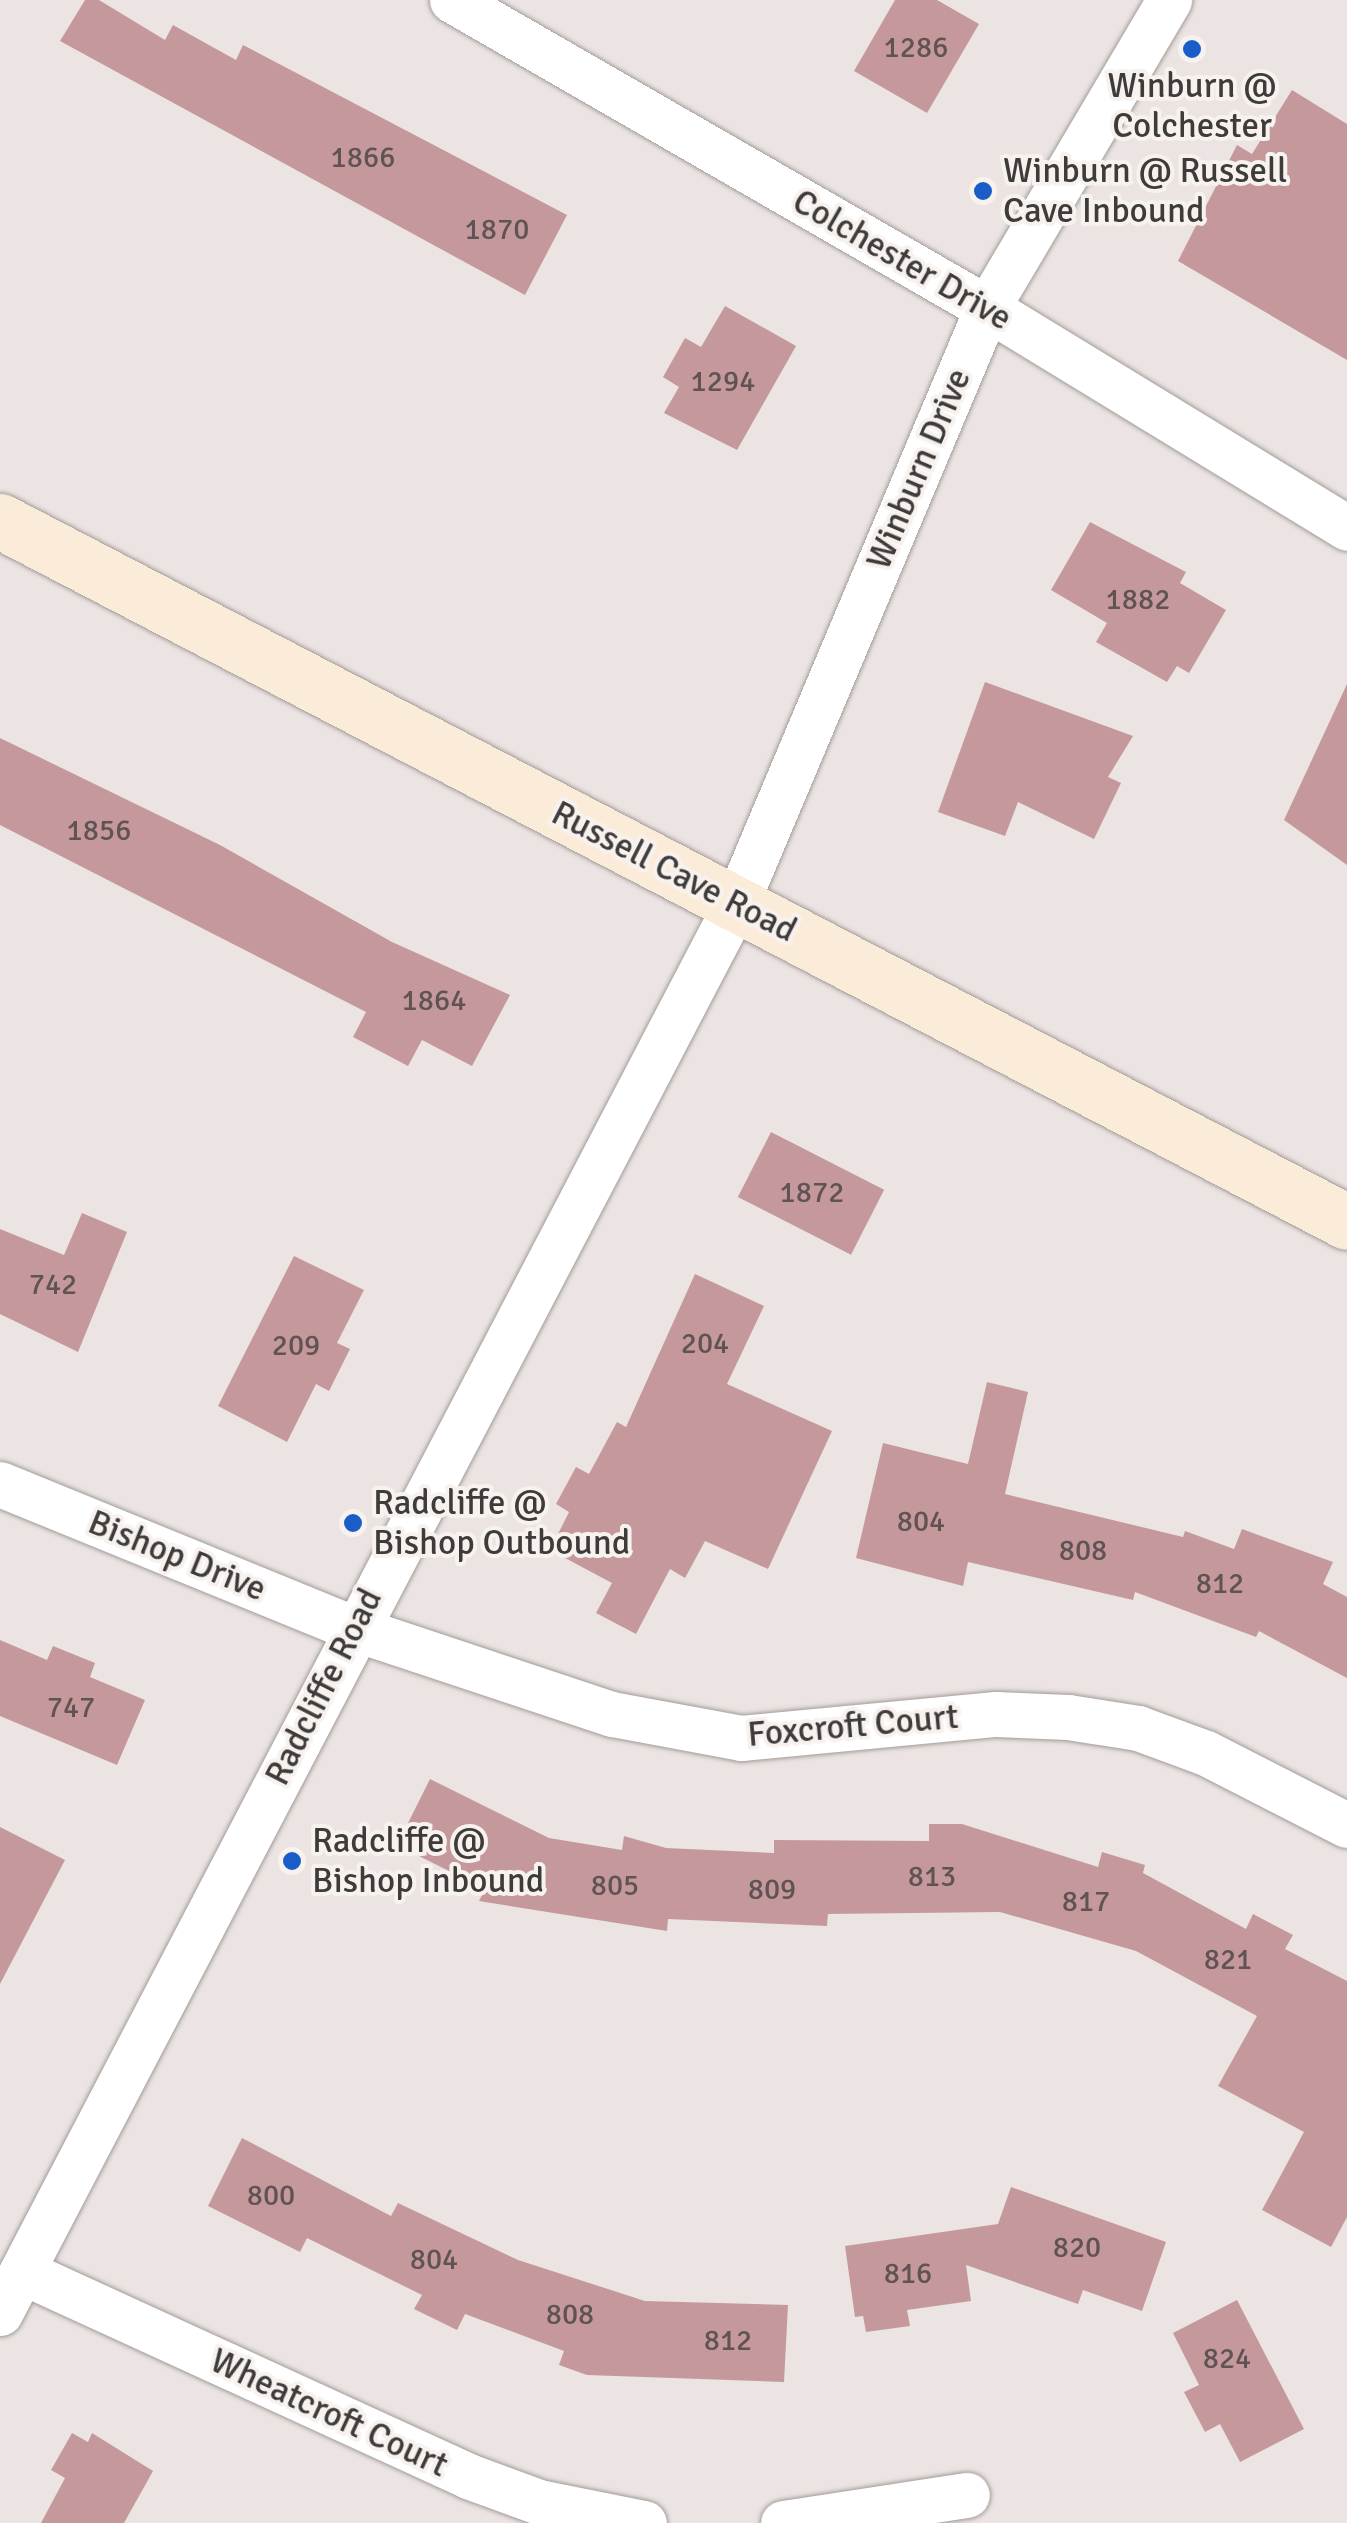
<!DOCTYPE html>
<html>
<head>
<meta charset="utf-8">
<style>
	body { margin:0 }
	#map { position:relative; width:1347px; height:2523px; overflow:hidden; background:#ebe4e2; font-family:Signika,sans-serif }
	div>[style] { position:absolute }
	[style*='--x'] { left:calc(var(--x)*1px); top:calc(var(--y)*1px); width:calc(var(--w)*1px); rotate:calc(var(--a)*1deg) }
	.building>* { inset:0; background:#c5999c; transform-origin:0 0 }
	.roads { filter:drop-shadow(0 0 2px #a29c99) drop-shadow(0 0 2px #a29c99) }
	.street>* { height:45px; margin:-22.5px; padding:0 22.5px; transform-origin:22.5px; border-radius:22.5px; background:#fff }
	.secondary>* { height:55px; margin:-27.5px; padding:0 27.5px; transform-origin:27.5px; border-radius:27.5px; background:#fbecd9 }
	.dots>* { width:28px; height:28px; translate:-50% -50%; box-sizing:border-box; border:5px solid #f8f2ef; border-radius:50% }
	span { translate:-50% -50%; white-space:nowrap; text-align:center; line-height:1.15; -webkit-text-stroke:8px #f8f2ef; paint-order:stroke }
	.number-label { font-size:30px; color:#605353 }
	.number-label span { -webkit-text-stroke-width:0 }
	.poi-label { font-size:35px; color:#3e3c3b }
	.left { translate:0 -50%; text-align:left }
	.street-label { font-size:35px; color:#3e3c3b }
</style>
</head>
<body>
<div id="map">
	<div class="building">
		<i style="clip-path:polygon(85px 0,99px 0,165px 40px,173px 25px,236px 60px,243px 45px,567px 215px,525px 295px,60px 41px)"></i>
		<i style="clip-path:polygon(895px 0,937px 0,979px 24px,927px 113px,854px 71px)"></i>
		<i style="clip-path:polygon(1292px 90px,1347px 124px,1347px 360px,1178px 261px,1237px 145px,1252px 154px)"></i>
		<i style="clip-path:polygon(725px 306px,796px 346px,737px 450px,664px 413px,679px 387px,663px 377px,685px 338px,701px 347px)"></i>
		<i style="clip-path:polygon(1090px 522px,1186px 572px,1180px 583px,1226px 610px,1189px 673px,1177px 666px,1167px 682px,1096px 642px,1107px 623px,1051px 590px)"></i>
		<i style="clip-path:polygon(985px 682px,1133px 736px,1108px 777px,1121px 783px,1094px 839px,1018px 802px,1005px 836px,938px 812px)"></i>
		<i style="clip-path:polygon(1347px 684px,1347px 865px,1284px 820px)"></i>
		<i style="clip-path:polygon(0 738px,220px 845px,392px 942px,510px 995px,472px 1066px,422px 1040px,408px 1066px,353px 1037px,366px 1012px,0 825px)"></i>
		<i style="left:771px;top:1132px;width:127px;height:73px;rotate:27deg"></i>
		<i style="clip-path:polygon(82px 1213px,127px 1232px,78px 1352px,0 1314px,0 1229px,64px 1255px)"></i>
		<i style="clip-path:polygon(294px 1256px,364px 1290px,337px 1343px,350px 1349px,329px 1391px,316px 1384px,287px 1442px,218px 1406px)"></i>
		<i style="clip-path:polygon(695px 1274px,764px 1306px,727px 1384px,832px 1431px,768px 1569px,705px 1541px,685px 1578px,670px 1569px,636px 1634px,596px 1613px,612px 1583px,550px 1550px,569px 1512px,556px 1504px,576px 1467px,589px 1474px,617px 1422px,626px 1427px)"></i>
		<i style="clip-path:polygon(987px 1382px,1028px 1392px,1005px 1494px,1183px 1537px,1185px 1531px,1234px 1549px,1242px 1529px,1333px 1562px,1323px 1584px,1347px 1597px,1347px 1678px,1259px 1631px,1256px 1637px,1135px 1592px,1133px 1600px,968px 1562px,963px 1586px,856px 1558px,883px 1443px,968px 1464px)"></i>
		<i style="clip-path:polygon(0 1640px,47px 1660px,53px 1646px,95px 1663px,90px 1677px,145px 1700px,117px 1765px,0 1716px)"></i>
		<i style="clip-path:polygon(430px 1779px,549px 1838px,622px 1850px,624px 1836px,666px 1848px,774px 1853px,774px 1840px,929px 1841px,929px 1824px,962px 1824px,1098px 1867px,1102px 1852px,1145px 1865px,1143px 1873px,1246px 1929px,1253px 1914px,1293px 1935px,1285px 1949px,1347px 1981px,1347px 2217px,1331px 2247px,1262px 2210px,1304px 2132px,1218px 2086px,1257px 2016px,1136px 1951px,1000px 1912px,828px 1914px,827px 1926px,668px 1919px,667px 1931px,479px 1901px,485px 1889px,397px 1845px)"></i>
		<i style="clip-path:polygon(0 1827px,65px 1860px,0 1984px)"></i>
		<i style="clip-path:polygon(242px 2138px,391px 2216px,398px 2203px,518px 2260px,645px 2301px,788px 2305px,784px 2382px,587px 2375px,559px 2365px,564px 2351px,465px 2314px,457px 2330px,414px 2309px,422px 2295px,307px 2238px,300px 2252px,208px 2206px)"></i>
		<i style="clip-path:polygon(1011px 2187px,1166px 2242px,1142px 2311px,1083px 2290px,1078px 2304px,966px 2265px,971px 2301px,907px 2310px,910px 2326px,866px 2332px,863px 2316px,855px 2317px,845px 2246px,998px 2224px)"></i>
		<i style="clip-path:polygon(1237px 2300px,1304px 2429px,1240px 2462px,1220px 2424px,1205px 2432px,1184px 2392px,1199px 2385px,1173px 2333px)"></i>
		<i style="clip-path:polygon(72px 2433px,88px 2442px,92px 2433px,153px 2471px,124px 2523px,41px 2523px,65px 2478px,51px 2470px)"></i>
	</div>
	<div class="roads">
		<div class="street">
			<i style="--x:452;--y:0;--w:617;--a:29.93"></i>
			<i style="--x:987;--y:308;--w:422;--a:31.4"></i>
			<i style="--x:0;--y:1484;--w:381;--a:22.2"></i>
			<i style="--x:353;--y:1628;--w:273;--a:18.4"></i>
			<i style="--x:612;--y:1714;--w:131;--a:10.5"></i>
			<i style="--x:741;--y:1738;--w:256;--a:-5.4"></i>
			<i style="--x:996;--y:1714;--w:72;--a:2.4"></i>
			<i style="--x:1068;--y:1717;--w:71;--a:8.9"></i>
			<i style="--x:1138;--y:1728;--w:72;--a:20.2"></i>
			<i style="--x:1206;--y:1753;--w:158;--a:27.1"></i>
			<i style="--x:23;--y:2272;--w:490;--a:24.6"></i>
			<i style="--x:468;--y:2476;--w:76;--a:20.1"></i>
			<i style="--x:539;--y:2502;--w:107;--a:11.3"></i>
			<i style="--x:0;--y:2313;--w:1590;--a:-62.42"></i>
			<i style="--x:736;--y:904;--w:647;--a:-67.16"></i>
			<i style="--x:987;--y:308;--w:358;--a:-59.4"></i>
			<i style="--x:783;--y:2523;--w:186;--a:-8.7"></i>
		</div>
		<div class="secondary">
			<i style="--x:0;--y:521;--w:1518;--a:27.49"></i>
		</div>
	</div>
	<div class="dots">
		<i style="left:1192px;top:49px;background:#1a5dc9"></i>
		<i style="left:983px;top:191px;background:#1a5dc9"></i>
		<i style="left:353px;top:1523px;background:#1a5dc9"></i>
		<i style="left:292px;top:1861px;background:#1a5dc9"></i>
	</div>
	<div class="number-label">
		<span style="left:916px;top:48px">1286</span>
		<span style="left:363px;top:158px">1866</span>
		<span style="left:497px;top:230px">1870</span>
		<span style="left:723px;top:382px">1294</span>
		<span style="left:1138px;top:600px">1882</span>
		<span style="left:99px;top:831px">1856</span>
		<span style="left:434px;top:1001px">1864</span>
		<span style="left:812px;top:1193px">1872</span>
		<span style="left:53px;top:1285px">742</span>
		<span style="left:705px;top:1344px">204</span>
		<span style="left:296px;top:1346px">209</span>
		<span style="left:921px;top:1522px">804</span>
		<span style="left:1083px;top:1551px">808</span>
		<span style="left:1220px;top:1584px">812</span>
		<span style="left:71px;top:1708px">747</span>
		<span style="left:932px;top:1877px">813</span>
		<span style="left:615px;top:1886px">805</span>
		<span style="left:772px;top:1890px">809</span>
		<span style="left:1086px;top:1902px">817</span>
		<span style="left:1228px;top:1960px">821</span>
		<span style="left:271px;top:2196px">800</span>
		<span style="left:1077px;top:2248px">820</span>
		<span style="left:434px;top:2260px">804</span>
		<span style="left:908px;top:2274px">816</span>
		<span style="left:570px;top:2315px">808</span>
		<span style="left:728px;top:2341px">812</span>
		<span style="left:1227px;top:2359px">824</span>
	</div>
	<div class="poi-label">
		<span style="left:1192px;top:106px">Winburn @<br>Colchester</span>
		<span class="left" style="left:1003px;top:191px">Winburn @ Russell<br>Cave Inbound</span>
		<span class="left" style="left:373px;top:1523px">Radcliffe @<br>Bishop Outbound</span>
		<span class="left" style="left:312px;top:1861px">Radcliffe @<br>Bishop Inbound</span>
	</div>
	<div class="street-label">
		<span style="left:902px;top:260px;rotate:30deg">Colchester Drive</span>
		<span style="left:919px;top:469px;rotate:-67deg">Winburn Drive</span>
		<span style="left:674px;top:872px;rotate:27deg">Russell Cave Road</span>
		<span style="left:177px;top:1556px;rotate:22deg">Bishop Drive</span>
		<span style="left:324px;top:1687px;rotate:-63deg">Radcliffe Road</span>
		<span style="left:853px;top:1726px;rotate:-5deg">Foxcroft Court</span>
		<span style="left:329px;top:2413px;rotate:25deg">Wheatcroft Court</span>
	</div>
</div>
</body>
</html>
